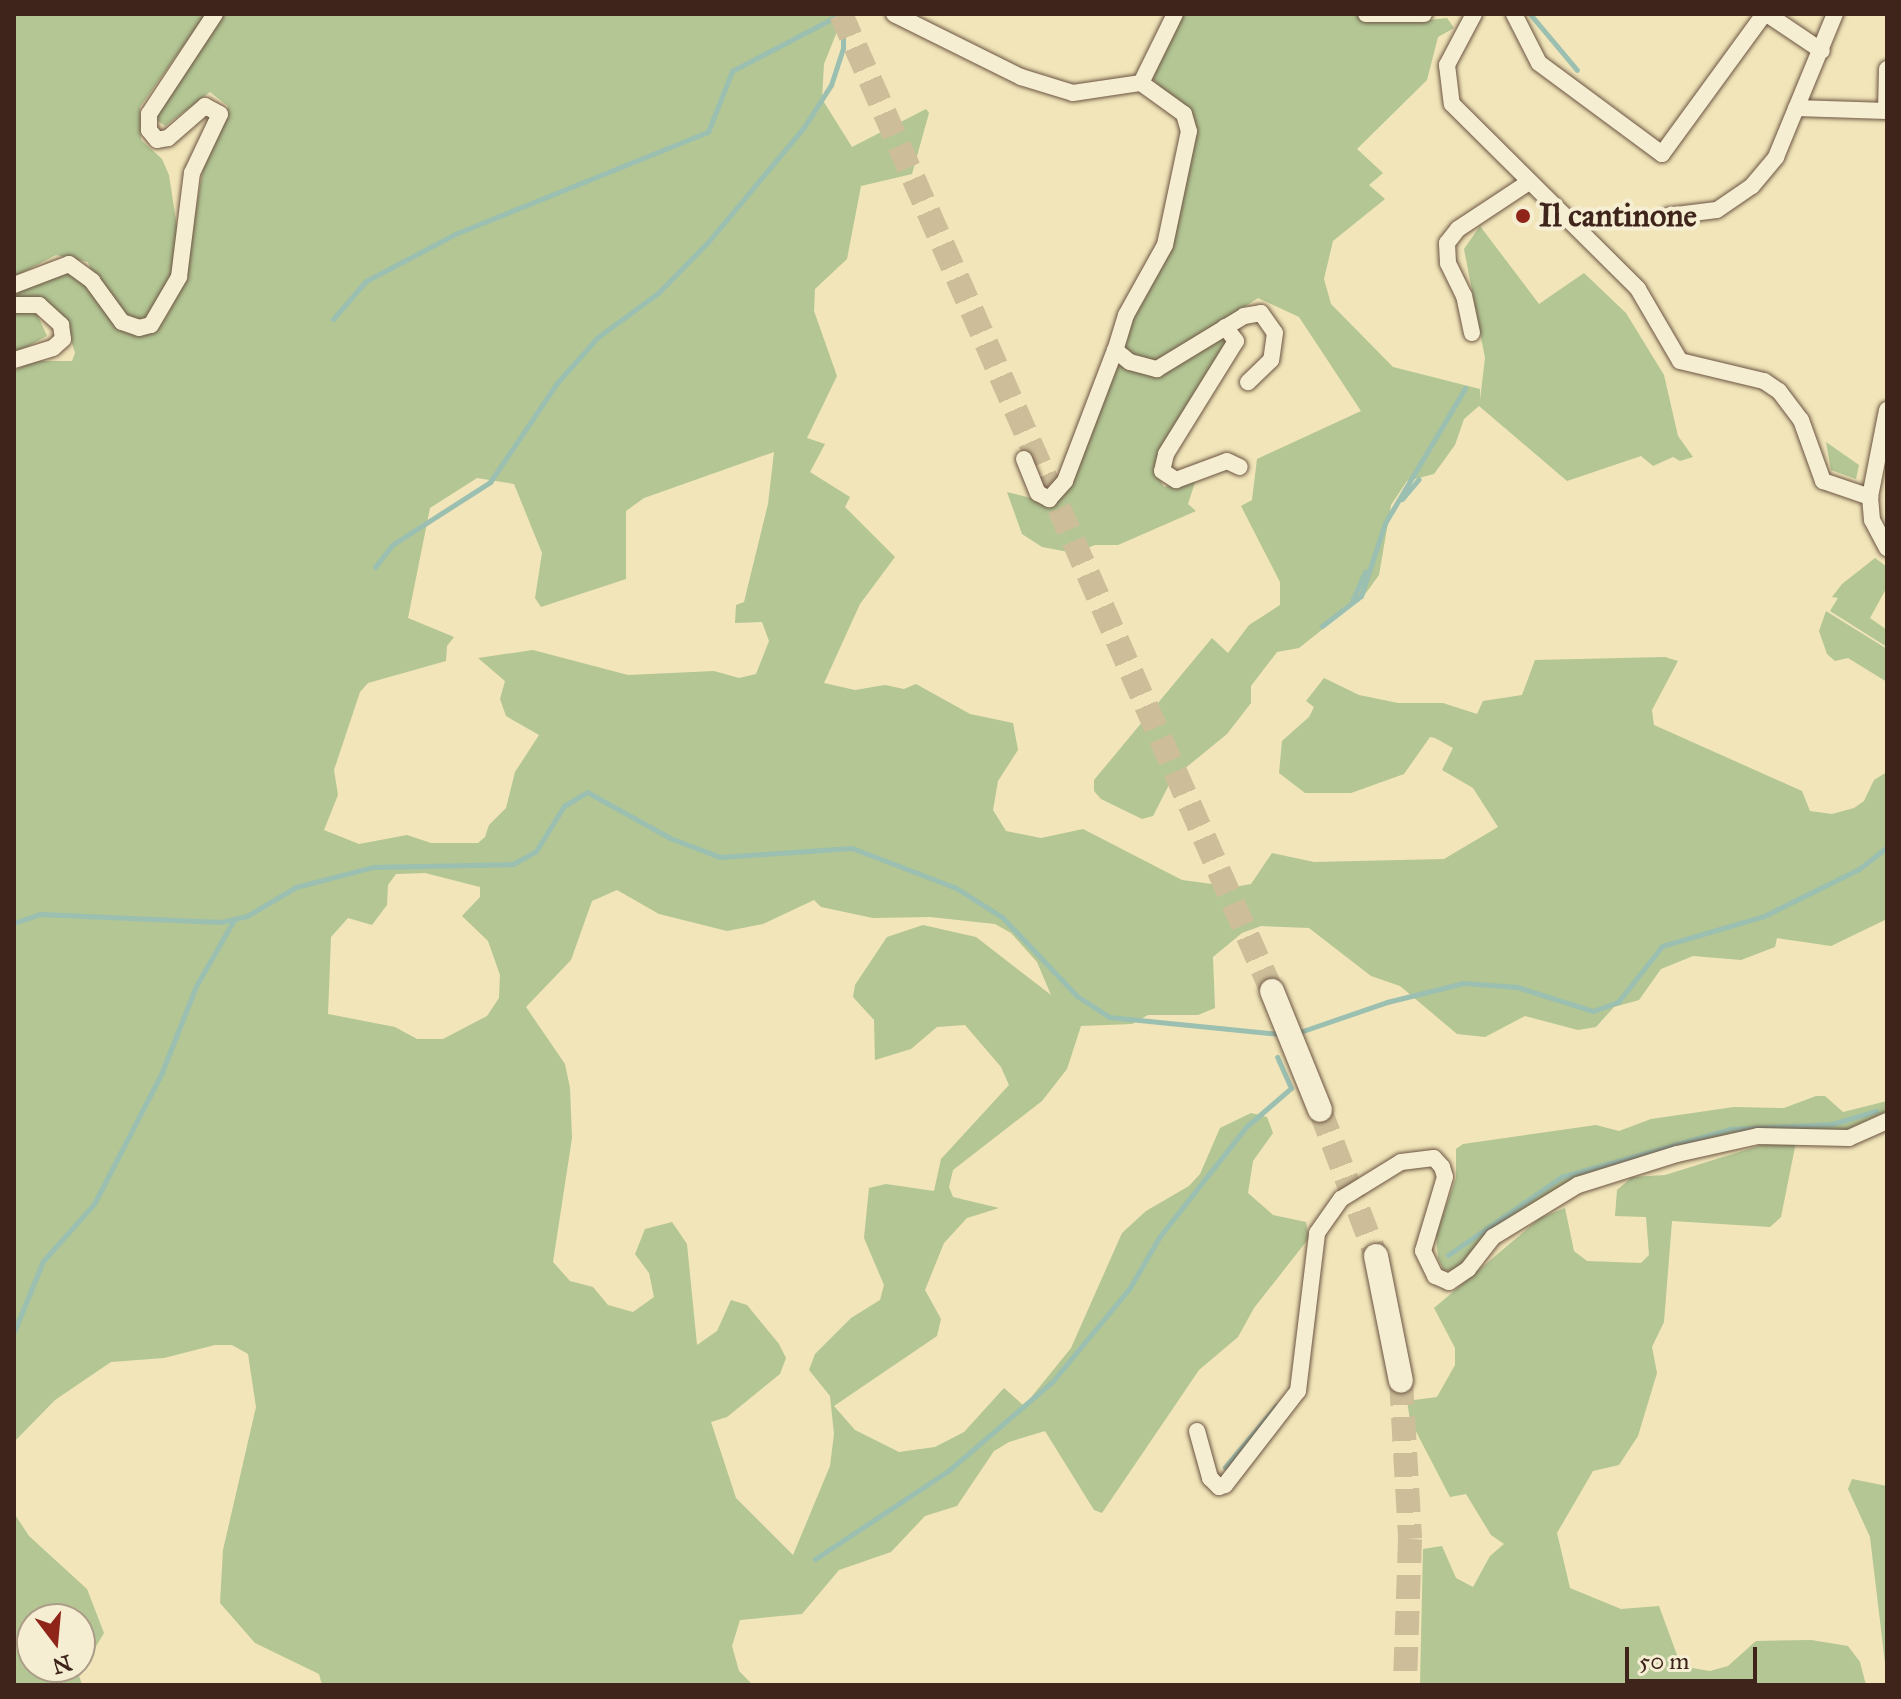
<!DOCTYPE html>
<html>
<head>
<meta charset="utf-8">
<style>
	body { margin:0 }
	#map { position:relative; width:1901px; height:1699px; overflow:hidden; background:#f1e5b9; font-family:"IM FELL Great Primer",serif }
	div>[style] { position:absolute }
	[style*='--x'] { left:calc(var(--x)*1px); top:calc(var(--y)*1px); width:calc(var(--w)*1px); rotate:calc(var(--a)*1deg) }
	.green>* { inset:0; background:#b3c694 }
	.stream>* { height:5px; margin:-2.5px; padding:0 2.5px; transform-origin:2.5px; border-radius:2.5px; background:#9bbfb0 }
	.secondary-tunnel>* { height:24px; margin-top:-12px; transform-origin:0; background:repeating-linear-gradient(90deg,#cdbe99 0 24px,transparent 0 36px) }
	.roads { filter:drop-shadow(0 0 2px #6b5442) drop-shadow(0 0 2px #6b5442) }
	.minor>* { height:16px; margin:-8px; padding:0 8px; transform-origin:8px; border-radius:8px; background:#f6eed2 }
	.secondary>* { height:24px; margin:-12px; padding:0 12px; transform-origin:12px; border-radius:12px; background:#f6eed2 }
	.dots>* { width:22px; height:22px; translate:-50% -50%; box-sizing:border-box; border:4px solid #f6eed2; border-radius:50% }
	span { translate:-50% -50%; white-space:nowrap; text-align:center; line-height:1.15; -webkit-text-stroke:8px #f6eed2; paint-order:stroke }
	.poi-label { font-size:32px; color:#3e241b; font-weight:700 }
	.left { translate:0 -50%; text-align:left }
	.frame { position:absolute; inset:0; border:16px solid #3e241b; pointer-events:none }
	.north { position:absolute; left:16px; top:1603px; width:80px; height:80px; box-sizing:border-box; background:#f6eed2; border:2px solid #ac9d89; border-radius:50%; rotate:164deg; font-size:22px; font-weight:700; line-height:32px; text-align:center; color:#3e241b }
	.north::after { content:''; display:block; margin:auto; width:28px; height:36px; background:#8f2418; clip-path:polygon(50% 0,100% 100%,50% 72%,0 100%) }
	.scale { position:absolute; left:1625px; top:1647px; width:132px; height:36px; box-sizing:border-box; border:4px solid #3e241b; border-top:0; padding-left:10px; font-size:24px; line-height:28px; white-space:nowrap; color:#3e241b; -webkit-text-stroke:6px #f6eed2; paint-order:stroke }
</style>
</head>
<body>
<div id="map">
	<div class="green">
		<i style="clip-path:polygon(14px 14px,206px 14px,140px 107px,141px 140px,162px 159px,169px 175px,177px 227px,175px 270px,149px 318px,132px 322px,94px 278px,88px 262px,56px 255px,14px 277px)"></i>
		<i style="clip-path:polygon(evenodd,221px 14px,844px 14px,824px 64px,822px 99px,852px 147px,926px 109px,929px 113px,912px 174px,861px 186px,847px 259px,815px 289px,814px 311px,837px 376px,807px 438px,825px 444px,810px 472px,850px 497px,845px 507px,895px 557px,860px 604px,824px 683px,855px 690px,885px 685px,904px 689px,916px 684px,970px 714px,1013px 723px,1018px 750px,998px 781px,993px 810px,1006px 831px,1041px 838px,1083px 829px,1182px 880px,1234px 887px,1251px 884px,1272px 853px,1314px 862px,1444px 859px,1498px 827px,1473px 788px,1442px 770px,1453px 748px,1435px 738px,1430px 737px,1404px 774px,1351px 793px,1305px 793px,1279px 773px,1282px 741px,1309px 717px,1314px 707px,1306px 701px,1324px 678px,1359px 695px,1398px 703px,1443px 703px,1477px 714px,1483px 701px,1522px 695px,1535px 660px,1665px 657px,1678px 661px,1652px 710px,1654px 725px,1802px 791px,1810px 811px,1832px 814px,1854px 808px,1864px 801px,1874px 780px,1887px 772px,1887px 919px,1831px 946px,1777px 938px,1775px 947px,1741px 960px,1693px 956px,1661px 969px,1639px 1000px,1614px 1007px,1596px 1027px,1578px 1030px,1525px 1016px,1485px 1037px,1457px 1034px,1400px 986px,1371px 976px,1309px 928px,1261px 926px,1242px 933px,1213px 957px,1215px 1008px,1198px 1015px,1148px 1015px,1132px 1024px,1081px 1026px,1067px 1069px,1042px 1101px,953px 1170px,949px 1187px,953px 1197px,999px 1208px,967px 1218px,944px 1243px,925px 1290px,941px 1319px,937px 1336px,834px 1406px,855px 1430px,899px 1452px,935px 1447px,964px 1432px,1004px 1388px,1024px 1406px,1071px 1348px,1122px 1233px,1146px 1211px,1189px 1186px,1200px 1174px,1220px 1128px,1251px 1113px,1267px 1117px,1273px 1133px,1253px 1161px,1248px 1193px,1273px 1215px,1306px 1222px,1309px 1238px,1254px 1308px,1238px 1337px,1199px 1370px,1102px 1513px,1094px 1510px,1045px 1431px,1009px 1442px,994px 1451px,957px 1506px,925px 1516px,891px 1552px,839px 1570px,802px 1614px,740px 1620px,732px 1646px,739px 1671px,753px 1685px,322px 1685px,319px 1674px,255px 1643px,220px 1603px,223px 1550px,256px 1407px,248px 1354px,232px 1345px,215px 1345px,164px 1358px,111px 1362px,55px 1400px,14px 1442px,14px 371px,33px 361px,72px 361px,75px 353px,65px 321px,14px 296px,25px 286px,67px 272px,90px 286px,125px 332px,137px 335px,159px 326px,166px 317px,183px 284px,205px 158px,222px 128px,228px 106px,210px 92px,165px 126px,157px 120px,161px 105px,221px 14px,774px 452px,768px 504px,744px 602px,736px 605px,735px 623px,762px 622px,769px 641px,756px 674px,739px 678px,714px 671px,628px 675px,533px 650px,478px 658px,505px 681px,500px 699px,506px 716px,539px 735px,515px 772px,506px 808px,489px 825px,485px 837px,478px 843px,431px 843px,407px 835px,359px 844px,324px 830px,338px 795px,334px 770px,360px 692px,368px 683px,446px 661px,447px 646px,454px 637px,408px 618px,430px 508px,477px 478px,514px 484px,542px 553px,535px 598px,541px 607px,626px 579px,626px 511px,644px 498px,774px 452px,221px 14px,425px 873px,480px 887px,480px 897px,462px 916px,488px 941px,500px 975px,499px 998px,487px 1016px,443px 1039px,417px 1039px,395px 1027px,328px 1014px,331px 937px,348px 918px,372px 925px,387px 905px,388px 885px,396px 874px,425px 873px,221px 14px,617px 890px,659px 914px,727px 931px,763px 924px,814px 900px,821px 907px,873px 918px,930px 917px,995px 924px,1011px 933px,1037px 962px,1051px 995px,976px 937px,923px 925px,887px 937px,855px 985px,853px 997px,874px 1020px,875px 1060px,911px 1049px,937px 1027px,965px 1025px,1001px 1067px,1009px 1085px,941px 1159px,934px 1191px,886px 1184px,869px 1188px,864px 1238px,884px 1285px,880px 1300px,851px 1318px,815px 1354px,809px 1370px,830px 1396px,834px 1434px,830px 1466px,793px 1555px,736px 1498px,711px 1422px,727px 1417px,780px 1374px,786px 1358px,779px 1344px,747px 1305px,731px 1300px,717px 1331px,697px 1345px,687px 1244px,672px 1222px,645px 1229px,635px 1254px,649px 1273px,654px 1297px,633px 1312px,608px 1305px,593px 1287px,570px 1281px,553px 1262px,572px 1138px,570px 1088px,565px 1064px,526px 1007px,571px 960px,592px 901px,617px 890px)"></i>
		<i style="clip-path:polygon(1180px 14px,1341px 14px,1411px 22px,1447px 18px,1454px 28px,1438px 37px,1427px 80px,1357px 149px,1383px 173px,1369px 185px,1385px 199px,1333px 241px,1324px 279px,1331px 304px,1393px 367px,1480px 389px,1480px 400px,1485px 358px,1464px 249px,1480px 226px,1539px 304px,1584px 273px,1626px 313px,1664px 375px,1678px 436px,1693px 457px,1680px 461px,1673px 457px,1653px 466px,1641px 456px,1567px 481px,1479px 406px,1464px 419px,1455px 445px,1434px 474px,1407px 481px,1391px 505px,1379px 575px,1363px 597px,1299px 648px,1277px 652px,1251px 686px,1251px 703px,1227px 734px,1172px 779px,1153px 816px,1142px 819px,1101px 799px,1094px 791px,1094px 780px,1212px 638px,1228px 653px,1249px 625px,1280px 605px,1280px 582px,1241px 506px,1252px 500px,1257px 459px,1361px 411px,1299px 317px,1258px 298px,1164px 360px,1140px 361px,1126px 350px,1123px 331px,1161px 268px,1192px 136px,1152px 77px)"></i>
		<i style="clip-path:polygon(14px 311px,37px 314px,47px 336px,14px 354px)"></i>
		<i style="clip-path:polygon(1225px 337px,1226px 345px,1156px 473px,1164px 487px,1196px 479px,1188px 504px,1196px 511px,1118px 545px,1095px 545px,1074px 553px,1042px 547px,1022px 534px,1007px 492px,1047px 502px,1113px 369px,1121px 366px,1160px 375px)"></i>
		<i style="clip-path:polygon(1826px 442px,1859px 465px,1856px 479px,1831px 470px)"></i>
		<i style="clip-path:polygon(1875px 558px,1887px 567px,1887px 587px,1870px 618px,1887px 630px,1887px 647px,1830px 611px,1838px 598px,1832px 597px,1842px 584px)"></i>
		<i style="clip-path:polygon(1826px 611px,1887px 649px,1887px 682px,1848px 658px,1835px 661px,1827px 654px,1819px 631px)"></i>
		<i style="clip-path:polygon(1816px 1096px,1825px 1096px,1843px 1112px,1887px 1101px,1887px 1111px,1840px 1133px,1763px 1126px,1597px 1174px,1453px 1270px,1444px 1271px,1438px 1258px,1436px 1235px,1456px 1178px,1456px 1149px,1463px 1144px,1596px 1125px,1619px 1131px,1651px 1119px,1734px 1107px,1784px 1108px)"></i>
		<i style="clip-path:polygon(1796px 1142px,1781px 1217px,1770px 1227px,1672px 1221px,1664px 1322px,1652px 1347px,1657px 1373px,1638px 1436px,1619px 1465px,1593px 1471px,1557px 1533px,1570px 1588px,1621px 1609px,1659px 1606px,1677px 1655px,1692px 1668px,1710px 1671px,1728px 1666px,1756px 1641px,1811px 1640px,1848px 1646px,1860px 1662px,1866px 1685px,1420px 1685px,1423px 1549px,1442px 1546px,1456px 1578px,1473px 1587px,1490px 1556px,1504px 1544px,1491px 1535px,1466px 1494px,1450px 1497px,1410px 1420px,1407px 1401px,1437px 1397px,1455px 1365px,1455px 1348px,1434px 1308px,1540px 1218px,1565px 1208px,1574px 1251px,1587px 1261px,1641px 1263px,1649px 1255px,1646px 1217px,1615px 1216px,1617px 1190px,1632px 1177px,1665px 1175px,1765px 1144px)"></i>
		<i style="clip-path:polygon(1852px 1479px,1887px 1486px,1887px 1680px,1870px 1537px,1848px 1489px)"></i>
		<i style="clip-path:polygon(evenodd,14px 1513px,29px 1536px,87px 1589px,104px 1633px,79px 1675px,82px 1685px,14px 1685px,14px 1513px,32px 1619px,80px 1619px,80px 1667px,32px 1667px,32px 1619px)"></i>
	</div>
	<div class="stream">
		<i style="--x:1530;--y:14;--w:73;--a:50"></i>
		<i style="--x:333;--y:319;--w:50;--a:-49"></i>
		<i style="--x:366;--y:281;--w:101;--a:-27.8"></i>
		<i style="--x:455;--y:234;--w:273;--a:-22"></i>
		<i style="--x:708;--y:132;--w:66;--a:-68.5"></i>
		<i style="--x:732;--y:71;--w:123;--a:-27.6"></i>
		<i style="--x:1402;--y:499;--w:26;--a:-50"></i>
		<i style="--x:375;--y:567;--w:28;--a:-52"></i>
		<i style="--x:392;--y:545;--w:117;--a:-32.7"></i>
		<i style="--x:490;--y:482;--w:120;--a:-55.9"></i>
		<i style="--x:557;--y:383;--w:62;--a:-48.3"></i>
		<i style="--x:598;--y:337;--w:74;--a:-36.3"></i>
		<i style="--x:658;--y:293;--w:71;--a:-45.6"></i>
		<i style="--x:708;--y:242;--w:150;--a:-50.1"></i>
		<i style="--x:804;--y:127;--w:50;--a:-57.3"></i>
		<i style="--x:831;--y:85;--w:39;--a:-72"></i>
		<i style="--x:843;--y:48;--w:34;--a:-90"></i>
		<i style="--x:1353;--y:599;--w:30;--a:-66"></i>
		<i style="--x:1322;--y:626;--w:49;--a:-37.6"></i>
		<i style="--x:1361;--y:596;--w:77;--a:-71.8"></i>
		<i style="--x:1385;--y:523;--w:157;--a:-59.3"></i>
		<i style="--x:14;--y:923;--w:28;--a:-19"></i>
		<i style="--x:40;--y:914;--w:181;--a:2.5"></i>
		<i style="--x:221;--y:922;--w:27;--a:-13"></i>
		<i style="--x:247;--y:916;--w:57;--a:-30.6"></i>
		<i style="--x:296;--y:887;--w:80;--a:-14.6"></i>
		<i style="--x:373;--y:867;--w:140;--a:-1.2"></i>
		<i style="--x:513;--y:864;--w:26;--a:-29"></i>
		<i style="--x:536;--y:851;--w:53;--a:-58.1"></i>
		<i style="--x:564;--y:806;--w:27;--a:-31"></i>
		<i style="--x:587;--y:792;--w:95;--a:29"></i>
		<i style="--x:670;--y:838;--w:53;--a:20.8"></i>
		<i style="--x:720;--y:857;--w:132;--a:-3.9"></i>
		<i style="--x:852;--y:848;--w:111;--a:21"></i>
		<i style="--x:956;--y:888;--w:54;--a:32.2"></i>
		<i style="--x:1002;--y:917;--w:109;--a:46.5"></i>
		<i style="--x:1077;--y:996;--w:38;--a:33"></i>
		<i style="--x:1109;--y:1017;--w:172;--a:5.7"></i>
		<i style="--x:1297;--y:1033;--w:95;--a:-19"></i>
		<i style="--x:1387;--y:1002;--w:79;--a:-13.9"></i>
		<i style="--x:1464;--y:983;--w:53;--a:4.3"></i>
		<i style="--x:1517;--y:987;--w:80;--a:17.5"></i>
		<i style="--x:1593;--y:1011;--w:27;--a:-20"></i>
		<i style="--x:1618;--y:1002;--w:71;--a:-51.8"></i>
		<i style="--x:1662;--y:946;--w:106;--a:-16.4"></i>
		<i style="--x:1764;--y:916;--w:106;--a:-26.3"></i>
		<i style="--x:1859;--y:869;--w:36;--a:-38"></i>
		<i style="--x:1448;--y:1255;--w:137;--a:-34.6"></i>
		<i style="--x:1561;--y:1177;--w:176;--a:-15.9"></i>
		<i style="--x:1730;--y:1129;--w:102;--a:-2.8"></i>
		<i style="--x:1832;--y:1124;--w:46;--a:-16.5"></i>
		<i style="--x:14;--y:1332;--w:77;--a:-67.8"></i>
		<i style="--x:43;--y:1261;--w:76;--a:-48.2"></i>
		<i style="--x:94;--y:1204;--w:148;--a:-62.7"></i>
		<i style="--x:162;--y:1072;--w:92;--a:-68.4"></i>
		<i style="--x:196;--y:986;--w:76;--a:-60.1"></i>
		<i style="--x:1225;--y:1467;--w:80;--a:-50.1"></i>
		<i style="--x:815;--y:1559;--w:159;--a:-33.5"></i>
		<i style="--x:948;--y:1471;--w:137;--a:-40.6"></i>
		<i style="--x:1052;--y:1382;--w:121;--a:-50.4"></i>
		<i style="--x:1129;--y:1289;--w:61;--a:-59.7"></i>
		<i style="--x:1160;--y:1236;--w:140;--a:-51.7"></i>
		<i style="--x:1247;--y:1126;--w:58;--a:-40.8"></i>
		<i style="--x:1291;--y:1088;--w:34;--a:-114"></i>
	</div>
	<div class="secondary-tunnel">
		<i style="--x:841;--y:14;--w:1068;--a:66.2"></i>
		<i style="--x:1320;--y:1110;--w:156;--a:69"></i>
		<i style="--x:1401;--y:1381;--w:158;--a:86.7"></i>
		<i style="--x:1410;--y:1539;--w:146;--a:92"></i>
	</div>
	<div class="roads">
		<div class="minor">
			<i style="--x:894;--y:14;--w:142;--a:26.4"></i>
			<i style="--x:1021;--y:77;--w:54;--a:17.1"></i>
			<i style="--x:1073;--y:93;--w:69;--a:-8.4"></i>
			<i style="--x:1141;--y:83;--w:77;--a:-63.8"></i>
			<i style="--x:1366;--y:14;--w:58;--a:0"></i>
			<i style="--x:1474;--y:14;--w:58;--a:117.9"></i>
			<i style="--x:1447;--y:65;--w:39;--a:83"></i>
			<i style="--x:1452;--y:104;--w:262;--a:44.8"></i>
			<i style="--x:1638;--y:289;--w:83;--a:59.7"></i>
			<i style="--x:1680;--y:361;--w:86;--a:13.4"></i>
			<i style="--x:1764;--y:381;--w:18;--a:34"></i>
			<i style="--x:1779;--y:391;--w:36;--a:53"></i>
			<i style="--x:1801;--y:420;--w:65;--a:70.2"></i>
			<i style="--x:1823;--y:481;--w:50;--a:18.8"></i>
			<i style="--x:1514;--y:14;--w:55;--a:63"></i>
			<i style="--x:1539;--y:63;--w:153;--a:36.5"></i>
			<i style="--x:1662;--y:154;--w:173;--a:-53.9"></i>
			<i style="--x:1767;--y:14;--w:66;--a:33.9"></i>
			<i style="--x:1141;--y:83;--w:53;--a:35.8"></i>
			<i style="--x:1184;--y:114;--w:18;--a:74"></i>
			<i style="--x:1189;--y:131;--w:116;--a:101.9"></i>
			<i style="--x:1165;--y:245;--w:80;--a:119.1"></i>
			<i style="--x:1126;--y:315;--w:37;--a:107"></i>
			<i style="--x:1115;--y:350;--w:19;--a:39"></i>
			<i style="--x:1130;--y:362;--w:28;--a:15"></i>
			<i style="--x:1157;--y:369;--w:102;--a:-31.3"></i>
			<i style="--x:1244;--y:316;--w:17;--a:-10"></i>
			<i style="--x:1261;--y:313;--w:24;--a:55"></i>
			<i style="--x:1275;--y:333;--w:27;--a:98"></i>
			<i style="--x:1271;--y:360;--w:32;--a:136"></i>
			<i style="--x:1796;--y:108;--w:91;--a:1.9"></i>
			<i style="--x:1886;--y:111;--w:42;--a:-88.6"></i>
			<i style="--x:1668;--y:216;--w:49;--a:-7"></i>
			<i style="--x:1717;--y:210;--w:42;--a:-34.4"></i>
			<i style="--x:1752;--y:186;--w:38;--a:-50"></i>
			<i style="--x:1776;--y:157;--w:155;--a:-67.6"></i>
			<i style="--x:14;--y:285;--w:59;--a:-20.9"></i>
			<i style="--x:69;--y:264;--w:29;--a:36"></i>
			<i style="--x:92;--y:281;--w:51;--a:53.8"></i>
			<i style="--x:122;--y:322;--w:18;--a:19"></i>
			<i style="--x:139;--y:328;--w:12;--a:-14"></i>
			<i style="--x:151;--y:325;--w:56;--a:-59.7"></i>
			<i style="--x:179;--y:277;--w:105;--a:-82.9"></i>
			<i style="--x:192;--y:173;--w:65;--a:-64.6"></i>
			<i style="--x:220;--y:114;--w:17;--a:-152"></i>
			<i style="--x:205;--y:106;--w:49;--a:139.1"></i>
			<i style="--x:168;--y:138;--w:11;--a:170"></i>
			<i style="--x:157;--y:140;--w:13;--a:-129"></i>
			<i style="--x:149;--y:130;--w:16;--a:-90"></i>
			<i style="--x:149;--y:114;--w:120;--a:-56.6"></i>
			<i style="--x:14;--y:305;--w:25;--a:0"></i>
			<i style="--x:39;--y:305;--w:30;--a:42"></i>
			<i style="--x:61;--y:325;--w:14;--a:82"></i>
			<i style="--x:63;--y:339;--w:13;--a:138"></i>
			<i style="--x:53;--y:348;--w:41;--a:162.9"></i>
			<i style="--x:1225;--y:327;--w:18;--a:52"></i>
			<i style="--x:1236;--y:341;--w:133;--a:121.8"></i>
			<i style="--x:1166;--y:454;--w:17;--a:103"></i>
			<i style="--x:1162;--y:471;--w:17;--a:33"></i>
			<i style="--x:1176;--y:480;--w:54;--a:-20.4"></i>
			<i style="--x:1227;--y:461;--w:14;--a:25"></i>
			<i style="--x:1472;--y:333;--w:38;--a:-102"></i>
			<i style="--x:1464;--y:296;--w:37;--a:-116"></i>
			<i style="--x:1448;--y:263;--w:20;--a:-93"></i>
			<i style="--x:1447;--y:243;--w:18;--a:-52"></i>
			<i style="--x:1458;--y:229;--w:85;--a:-33.5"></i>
			<i style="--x:1887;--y:410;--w:89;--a:101.1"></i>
			<i style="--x:1870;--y:497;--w:23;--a:85"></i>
			<i style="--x:1872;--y:520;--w:32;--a:62"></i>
			<i style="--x:1024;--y:459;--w:37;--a:68"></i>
			<i style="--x:1038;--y:493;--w:13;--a:29"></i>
			<i style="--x:1049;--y:499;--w:24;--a:-48"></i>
			<i style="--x:1065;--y:481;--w:140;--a:-69.1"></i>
			<i style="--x:1197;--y:1431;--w:49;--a:74.5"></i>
			<i style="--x:1210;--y:1478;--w:13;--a:45"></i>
			<i style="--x:1219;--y:1487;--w:6;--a:-18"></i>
			<i style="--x:1225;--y:1485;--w:119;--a:-52.2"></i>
			<i style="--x:1298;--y:1391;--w:159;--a:-83.1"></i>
			<i style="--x:1317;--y:1233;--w:42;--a:-54.8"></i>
			<i style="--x:1341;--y:1199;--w:70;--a:-31.7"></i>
			<i style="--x:1401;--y:1162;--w:33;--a:-7"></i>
			<i style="--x:1434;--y:1158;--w:12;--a:48"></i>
			<i style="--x:1442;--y:1167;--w:10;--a:73"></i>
			<i style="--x:1445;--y:1177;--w:77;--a:106.6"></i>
			<i style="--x:1423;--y:1251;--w:28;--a:64"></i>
			<i style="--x:1435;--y:1276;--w:15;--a:23"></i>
			<i style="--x:1449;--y:1282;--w:23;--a:-34"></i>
			<i style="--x:1468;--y:1269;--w:41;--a:-52"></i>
			<i style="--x:1493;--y:1237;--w:100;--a:-31.5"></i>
			<i style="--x:1578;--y:1185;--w:104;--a:-17.4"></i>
			<i style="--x:1677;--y:1154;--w:83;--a:-12.5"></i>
			<i style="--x:1758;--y:1136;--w:91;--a:1.3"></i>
			<i style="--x:1849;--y:1138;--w:42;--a:-24.1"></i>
		</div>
		<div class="secondary">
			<i style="--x:1272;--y:991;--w:128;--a:68"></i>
			<i style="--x:1376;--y:1256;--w:127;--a:78.7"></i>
		</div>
	</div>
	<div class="dots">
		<i style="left:1523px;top:216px;background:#8f2418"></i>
	</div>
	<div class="poi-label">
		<span class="left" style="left:1539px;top:216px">Il cantinone</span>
	</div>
	<div class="frame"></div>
	<div class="north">N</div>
	<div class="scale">50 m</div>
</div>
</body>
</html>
